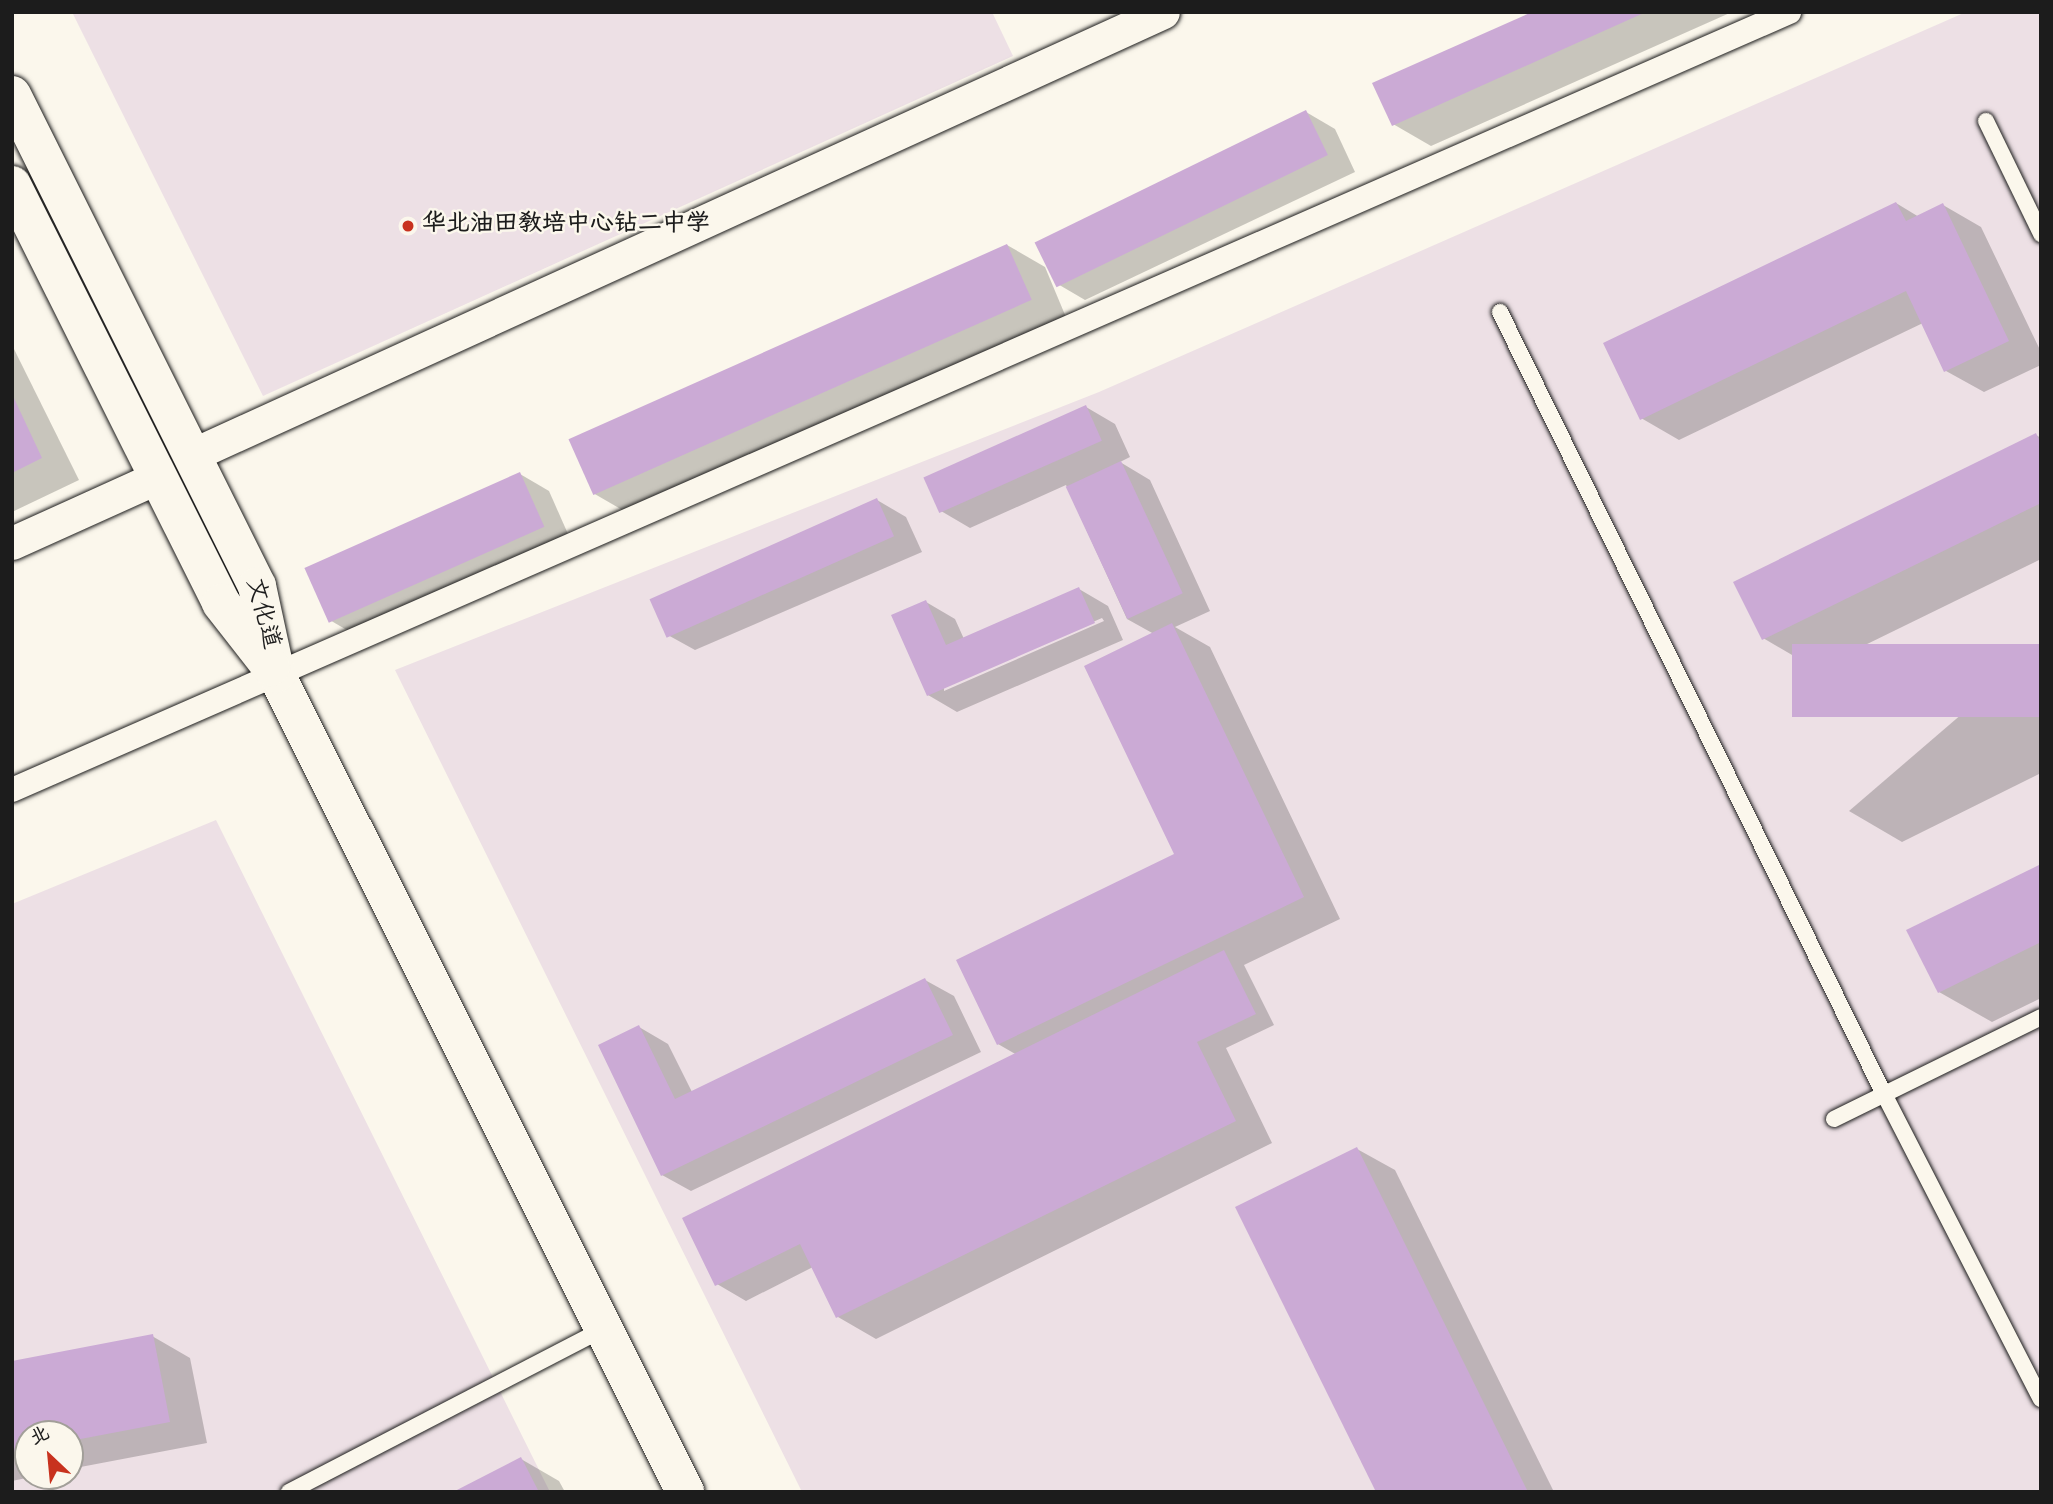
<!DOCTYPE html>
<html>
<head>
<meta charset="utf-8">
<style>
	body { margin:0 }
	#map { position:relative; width:2053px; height:1504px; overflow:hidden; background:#fbf7ec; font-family:"Gochi Hand","LXGW WenKai TC",sans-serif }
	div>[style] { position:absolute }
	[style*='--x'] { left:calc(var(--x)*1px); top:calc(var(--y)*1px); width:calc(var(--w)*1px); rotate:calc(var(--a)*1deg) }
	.built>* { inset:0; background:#ede0e5 }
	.shadow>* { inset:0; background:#0003 }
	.building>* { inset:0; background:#cbaad5; transform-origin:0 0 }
	.roads { filter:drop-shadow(0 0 2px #1c1c1c) drop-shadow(0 0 2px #1c1c1c) }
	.service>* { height:16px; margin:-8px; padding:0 8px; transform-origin:8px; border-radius:8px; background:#fbf7ec }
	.pedestrian>* { height:24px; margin:-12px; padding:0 12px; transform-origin:12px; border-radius:12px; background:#fbf7ec }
	.minor>* { height:33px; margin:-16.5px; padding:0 16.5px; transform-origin:16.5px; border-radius:16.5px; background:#fbf7ec }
	.tertiary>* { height:38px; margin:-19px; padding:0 19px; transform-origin:19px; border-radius:19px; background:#fbf7ec }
	.secondary>* { height:38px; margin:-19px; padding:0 19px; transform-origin:19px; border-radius:19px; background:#fbf7ec }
	.dots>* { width:19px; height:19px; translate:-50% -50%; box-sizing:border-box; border:4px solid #fbf7ec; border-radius:50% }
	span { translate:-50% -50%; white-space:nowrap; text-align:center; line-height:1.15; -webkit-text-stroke:5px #fbf7ec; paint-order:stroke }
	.poi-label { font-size:24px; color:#1c1c1c; font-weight:700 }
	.left { translate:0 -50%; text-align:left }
	.street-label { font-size:24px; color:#1c1c1c }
	.frame { position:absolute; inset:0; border:14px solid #1c1c1c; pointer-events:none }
	.north { position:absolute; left:14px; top:1420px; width:70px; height:70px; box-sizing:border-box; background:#fbf7ec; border:2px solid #a29f99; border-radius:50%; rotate:334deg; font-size:19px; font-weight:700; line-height:28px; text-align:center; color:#1c1c1c }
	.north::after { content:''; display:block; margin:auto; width:24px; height:32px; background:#c8321e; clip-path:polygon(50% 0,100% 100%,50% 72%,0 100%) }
</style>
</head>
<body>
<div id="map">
	<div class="built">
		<i style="clip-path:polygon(72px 12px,992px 12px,1013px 56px,263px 396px)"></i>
		<i style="clip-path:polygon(1966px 12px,2041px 12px,2041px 1492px,802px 1492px,395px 670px,1099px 392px)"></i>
		<i style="clip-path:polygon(evenodd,216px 820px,550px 1492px,12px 1492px,12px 904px,216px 820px,28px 1434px,70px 1434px,70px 1476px,28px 1476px,28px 1434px)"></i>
	</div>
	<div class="shadow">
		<i style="clip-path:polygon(1536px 12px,1732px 12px,1431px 146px,1393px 124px)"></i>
		<i style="clip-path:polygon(1306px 112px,1335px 129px,1355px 172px,1085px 300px,1056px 283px)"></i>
		<i style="clip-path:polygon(1896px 203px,1919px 217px,1943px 205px,1981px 227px,2041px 352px,2041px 365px,1984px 392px,1946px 371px,1923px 323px,1679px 440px,1641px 418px)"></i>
		<i style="clip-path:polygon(1007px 245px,1045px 267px,1068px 322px,631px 515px,593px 493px)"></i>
		<i style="clip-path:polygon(12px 345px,79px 480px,12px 512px)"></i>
		<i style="clip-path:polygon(1086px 407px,1115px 424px,1130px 457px,1120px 462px,1150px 480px,1210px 611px,1175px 627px,1210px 647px,1340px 919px,1244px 965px,1274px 1025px,1226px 1048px,1272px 1143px,876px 1339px,838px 1317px,813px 1267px,746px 1301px,717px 1284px,1017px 1055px,998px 1044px,1177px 855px,1154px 634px,1127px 619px,1066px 485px,970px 528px,941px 511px)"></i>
		<i style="clip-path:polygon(2036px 435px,2041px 438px,2041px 559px,1816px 669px,1763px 638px)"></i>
		<i style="clip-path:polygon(520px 474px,549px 491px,572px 543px,357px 636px,328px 619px)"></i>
		<i style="clip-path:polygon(877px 500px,906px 517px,922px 552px,695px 650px,666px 634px)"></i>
		<i style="clip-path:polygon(evenodd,1079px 589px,1108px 606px,1123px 640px,957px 712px,928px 695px,926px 602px,955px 619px,964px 639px,1079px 589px,1102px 618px,1104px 621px,944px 691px,944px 687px,1102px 618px)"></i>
		<i style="clip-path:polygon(2041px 646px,2041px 773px,1902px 842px,1849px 811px)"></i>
		<i style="clip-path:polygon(2041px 866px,2041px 998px,1992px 1022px,1939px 992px)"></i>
		<i style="clip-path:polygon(925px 980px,954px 996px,981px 1052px,691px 1191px,662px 1175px,639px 1027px,668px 1044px,692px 1092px)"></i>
		<i style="clip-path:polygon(1357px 1149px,1395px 1170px,1554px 1492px,1378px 1492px)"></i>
		<i style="clip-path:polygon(152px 1336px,190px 1358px,207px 1443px,70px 1469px,70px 1434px,28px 1434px,28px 1476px,36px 1476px,12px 1481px,12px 1363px)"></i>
		<i style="clip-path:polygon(521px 1459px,559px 1481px,565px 1492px,457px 1492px)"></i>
	</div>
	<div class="building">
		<i style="clip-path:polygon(1532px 12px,1646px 12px,1392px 126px,1372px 83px)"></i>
		<i style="left:1306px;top:110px;width:50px;height:302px;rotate:64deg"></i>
		<i style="clip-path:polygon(1896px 202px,1906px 221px,1943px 203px,2009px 341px,1944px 372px,1906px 291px,1640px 420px,1603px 343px)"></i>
		<i style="left:1007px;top:244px;width:61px;height:480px;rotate:66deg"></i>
		<i style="clip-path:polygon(12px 394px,42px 458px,12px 473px)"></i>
		<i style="left:1086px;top:405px;width:39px;height:178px;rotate:66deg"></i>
		<i style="clip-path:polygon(2036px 433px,2041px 444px,2041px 503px,1762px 640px,1733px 582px)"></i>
		<i style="left:1121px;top:461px;width:146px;height:61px;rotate:65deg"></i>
		<i style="left:520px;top:472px;width:60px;height:236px;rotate:66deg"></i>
		<i style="left:877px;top:498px;width:42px;height:249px;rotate:66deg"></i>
		<i style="clip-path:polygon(1079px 587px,1095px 623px,927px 696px,891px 615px,926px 600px,946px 645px)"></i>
		<i style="clip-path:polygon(1172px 623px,1304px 897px,997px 1045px,956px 960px,1174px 854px,1084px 666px)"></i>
		<i style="left:2041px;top:644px;width:73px;height:249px;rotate:90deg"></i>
		<i style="clip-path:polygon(2041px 864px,2041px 942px,1938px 993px,1906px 930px)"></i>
		<i style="clip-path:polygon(1224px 950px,1256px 1014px,1197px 1042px,1236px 1121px,836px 1318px,800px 1244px,715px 1286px,682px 1218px)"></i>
		<i style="clip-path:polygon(925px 978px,953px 1035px,661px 1176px,598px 1045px,639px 1025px,675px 1099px)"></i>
		<i style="clip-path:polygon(1357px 1147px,1527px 1490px,1523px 1492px,1376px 1492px,1235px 1207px)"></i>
		<i style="clip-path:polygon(153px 1334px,170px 1422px,70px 1441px,70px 1434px,28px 1434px,28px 1449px,12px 1452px,12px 1361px)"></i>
		<i style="clip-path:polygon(521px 1457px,539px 1492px,453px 1492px)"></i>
	</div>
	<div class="roads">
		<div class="service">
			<i style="--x:1986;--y:121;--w:126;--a:64"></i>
			<i style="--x:1500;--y:312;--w:871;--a:63.85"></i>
			<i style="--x:1884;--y:1094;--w:343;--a:62.8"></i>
			<i style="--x:1834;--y:1119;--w:231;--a:-26.2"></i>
			<i style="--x:289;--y:1492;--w:355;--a:-27.4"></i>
		</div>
		<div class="pedestrian">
			<i style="--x:12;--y:790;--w:1940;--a:-23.64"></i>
		</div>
		<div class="minor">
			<i style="--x:192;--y:455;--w:1067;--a:-24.52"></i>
			<i style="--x:12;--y:543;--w:160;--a:-24.3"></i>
		</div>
		<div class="tertiary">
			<i style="--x:276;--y:674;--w:915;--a:63.43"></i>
		</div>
		<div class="secondary">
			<i style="--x:12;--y:95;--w:549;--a:63.48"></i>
			<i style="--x:257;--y:586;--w:90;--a:77.8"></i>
			<i style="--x:12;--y:185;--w:467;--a:63.4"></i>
			<i style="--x:221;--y:603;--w:81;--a:52"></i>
		</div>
	</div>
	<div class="dots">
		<i style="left:408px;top:226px;background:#c8321e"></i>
	</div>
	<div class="poi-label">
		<span class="left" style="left:422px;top:226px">华北油田教培中心钻二中学</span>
	</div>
	<div class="street-label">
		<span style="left:261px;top:614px;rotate:75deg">文化道</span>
	</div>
	<div class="frame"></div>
	<div class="north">北</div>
</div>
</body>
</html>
